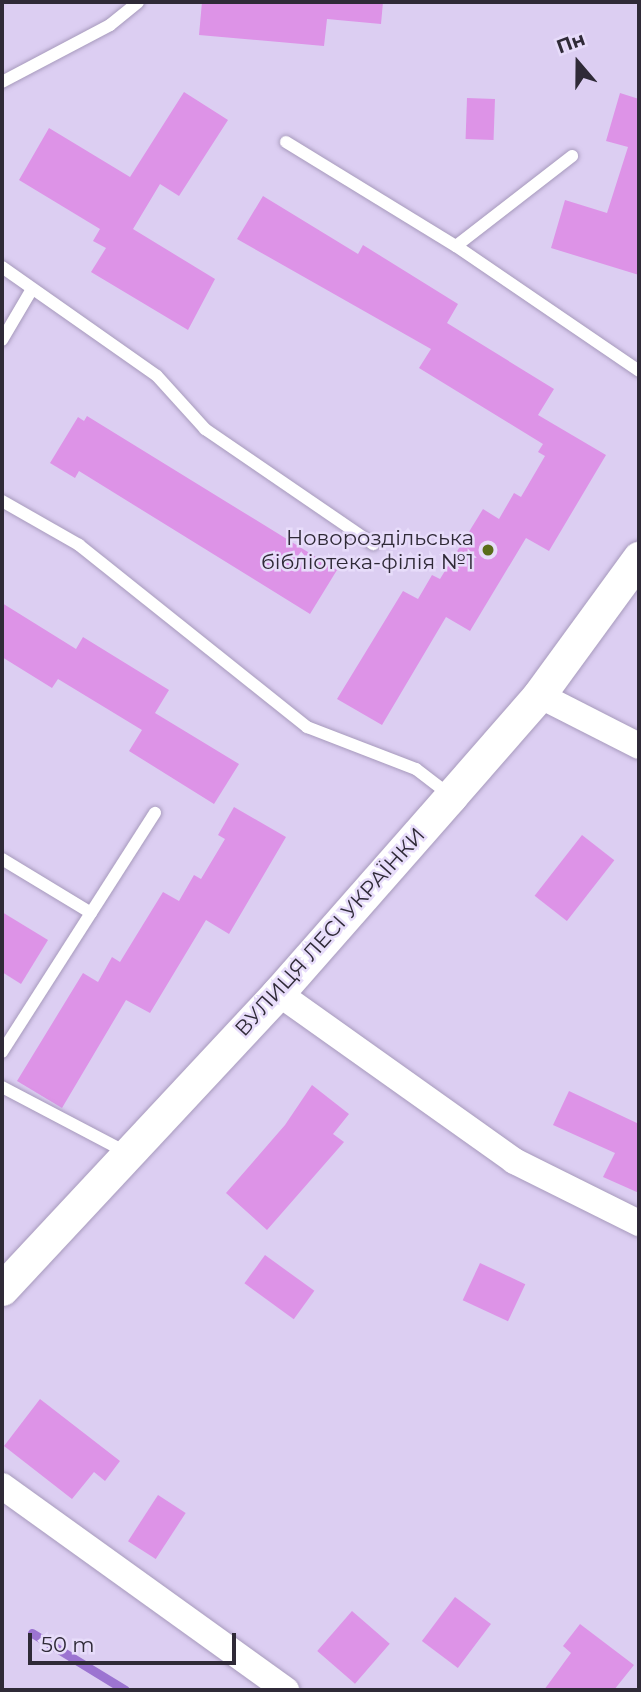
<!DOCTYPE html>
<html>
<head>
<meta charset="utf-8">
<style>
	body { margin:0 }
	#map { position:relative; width:641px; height:1692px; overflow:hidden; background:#dccef2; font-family:Montserrat,sans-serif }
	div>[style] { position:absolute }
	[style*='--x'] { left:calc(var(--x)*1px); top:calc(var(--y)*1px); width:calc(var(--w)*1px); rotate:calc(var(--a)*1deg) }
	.stream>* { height:9px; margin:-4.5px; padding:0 4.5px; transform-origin:4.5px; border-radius:4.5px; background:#9c74d1 }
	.building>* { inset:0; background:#dd93e7; transform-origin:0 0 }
	.roads { filter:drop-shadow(0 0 2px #a79abc) drop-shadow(0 0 2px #a79abc) }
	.service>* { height:12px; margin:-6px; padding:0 6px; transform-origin:6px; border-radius:6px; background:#fff }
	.minor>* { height:26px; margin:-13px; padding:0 13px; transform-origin:13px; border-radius:13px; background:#fff }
	.tertiary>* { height:33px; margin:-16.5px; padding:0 16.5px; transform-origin:16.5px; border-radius:16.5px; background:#fff }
	.dots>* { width:19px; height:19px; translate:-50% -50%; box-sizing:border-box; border:4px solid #e7dcfa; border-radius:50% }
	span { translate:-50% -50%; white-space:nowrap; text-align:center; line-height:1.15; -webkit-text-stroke:5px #e7dcfa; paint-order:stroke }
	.poi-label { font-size:21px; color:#2f2a37 }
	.right { translate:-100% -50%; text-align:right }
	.street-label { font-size:21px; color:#2f2a37 }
	.frame { position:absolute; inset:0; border:4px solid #2f2a37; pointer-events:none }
	.north { position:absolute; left:543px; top:28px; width:70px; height:70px; -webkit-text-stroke:5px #e7dcfa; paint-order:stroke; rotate:340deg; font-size:19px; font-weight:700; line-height:28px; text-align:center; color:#2f2a37 }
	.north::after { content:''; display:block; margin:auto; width:24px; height:32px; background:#2f2a37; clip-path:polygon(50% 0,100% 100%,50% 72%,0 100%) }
	.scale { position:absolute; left:28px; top:1633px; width:208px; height:32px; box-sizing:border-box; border:4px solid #2f2a37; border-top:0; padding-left:9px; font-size:21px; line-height:24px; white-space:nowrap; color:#2f2a37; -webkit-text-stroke:5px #e7dcfa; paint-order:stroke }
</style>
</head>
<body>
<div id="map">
	<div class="stream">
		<i style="--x:32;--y:1633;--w:109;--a:31.5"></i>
	</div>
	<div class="building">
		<i style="clip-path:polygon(202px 2px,383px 2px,381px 24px,327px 19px,324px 46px,199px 35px)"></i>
		<i style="clip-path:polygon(184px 92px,228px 120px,179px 196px,160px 184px,133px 229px,215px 279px,188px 330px,91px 272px,106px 248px,93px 241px,100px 229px,19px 180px,49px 128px,130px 177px)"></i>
		<i style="clip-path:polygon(620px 93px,639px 99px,639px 275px,551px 248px,565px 200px,607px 213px,628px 147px,606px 141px)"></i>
		<i style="left:467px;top:98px;width:28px;height:41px;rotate:2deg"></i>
		<i style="clip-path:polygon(263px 196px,358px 254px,363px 245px,458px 304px,447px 323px,554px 389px,538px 415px,606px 455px,549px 551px,526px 538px,470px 631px,446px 617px,382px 725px,337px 699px,403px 591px,418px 599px,432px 575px,440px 579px,483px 509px,499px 519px,514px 493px,521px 497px,545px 456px,538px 452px,543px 444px,419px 368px,431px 349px,237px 239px)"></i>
		<i style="clip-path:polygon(87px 416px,337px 570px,310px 614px,79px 471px,75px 478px,50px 463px,78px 417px,84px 421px)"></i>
		<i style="clip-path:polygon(2px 603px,76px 649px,83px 637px,169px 690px,155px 713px,239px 764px,214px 804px,129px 751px,142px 730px,58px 679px,52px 688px,2px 657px)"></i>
		<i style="clip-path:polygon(234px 807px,286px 837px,229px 934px,206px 920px,150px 1013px,126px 1000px,62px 1108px,17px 1081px,83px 973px,98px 982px,112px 957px,120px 962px,163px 892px,179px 901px,194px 875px,201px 879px,225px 839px,218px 835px)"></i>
		<i style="left:582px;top:835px;width:41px;height:77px;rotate:38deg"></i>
		<i style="clip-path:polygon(2px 912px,48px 940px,21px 984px,2px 972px)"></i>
		<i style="clip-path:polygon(312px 1085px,349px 1114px,333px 1134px,344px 1142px,267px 1230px,226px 1193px,285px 1125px)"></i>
		<i style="clip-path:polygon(569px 1091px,639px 1124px,639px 1193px,603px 1177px,615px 1153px,553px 1125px)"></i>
		<i style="left:265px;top:1255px;width:61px;height:35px;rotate:36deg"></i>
		<i style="left:480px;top:1263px;width:50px;height:41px;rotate:25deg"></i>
		<i style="clip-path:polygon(40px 1399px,120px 1461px,105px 1481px,94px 1472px,72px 1499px,4px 1446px)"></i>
		<i style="left:158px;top:1495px;width:33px;height:55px;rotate:33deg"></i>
		<i style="left:455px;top:1597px;width:45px;height:55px;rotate:37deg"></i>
		<i style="left:352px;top:1611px;width:50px;height:53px;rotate:41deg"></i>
		<i style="clip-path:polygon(580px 1624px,634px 1665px,614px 1690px,544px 1690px,571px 1653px,563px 1646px)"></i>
	</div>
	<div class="roads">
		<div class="service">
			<i style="--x:2;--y:82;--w:122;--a:-27.8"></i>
			<i style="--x:110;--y:25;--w:36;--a:-39"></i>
			<i style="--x:286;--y:142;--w:199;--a:31.5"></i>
			<i style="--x:456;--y:246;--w:222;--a:34.3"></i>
			<i style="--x:456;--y:246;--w:147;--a:-37.8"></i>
			<i style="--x:2;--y:267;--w:189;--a:35.1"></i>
			<i style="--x:157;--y:376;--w:72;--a:47.8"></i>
			<i style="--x:205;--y:429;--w:204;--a:34.4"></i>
			<i style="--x:2;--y:340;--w:59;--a:-59.5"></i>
			<i style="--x:2;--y:501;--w:89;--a:29.7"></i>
			<i style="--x:79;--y:545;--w:292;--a:38.6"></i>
			<i style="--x:307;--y:727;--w:117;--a:21.1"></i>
			<i style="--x:416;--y:769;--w:44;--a:37.6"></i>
			<i style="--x:2;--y:859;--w:104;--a:31.2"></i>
			<i style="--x:2;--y:1052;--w:284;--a:-57.4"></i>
			<i style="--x:2;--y:1087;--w:140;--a:27.7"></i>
		</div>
		<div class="minor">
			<i style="--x:539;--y:695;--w:112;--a:27"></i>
			<i style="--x:278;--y:993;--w:290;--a:35.4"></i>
			<i style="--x:514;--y:1161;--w:140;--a:26.4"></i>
			<i style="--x:2;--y:1486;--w:350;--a:35.7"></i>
		</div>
		<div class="tertiary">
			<i style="--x:2;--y:1289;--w:405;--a:-47"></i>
			<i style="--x:278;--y:993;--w:262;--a:-48.7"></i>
			<i style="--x:451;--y:796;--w:134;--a:-48.9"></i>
			<i style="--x:539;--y:695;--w:170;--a:-53.9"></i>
		</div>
	</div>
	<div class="dots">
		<i style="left:488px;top:550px;background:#596d1b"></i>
	</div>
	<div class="poi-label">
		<span class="right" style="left:474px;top:550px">Новороздільська<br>бібліотека-філія №1</span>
	</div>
	<div class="street-label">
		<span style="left:330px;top:932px;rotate:-48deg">ВУЛИЦЯ ЛЕСІ УКРАЇНКИ</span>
	</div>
	<div class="frame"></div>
	<div class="north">Пн</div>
	<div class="scale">50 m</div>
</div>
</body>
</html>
